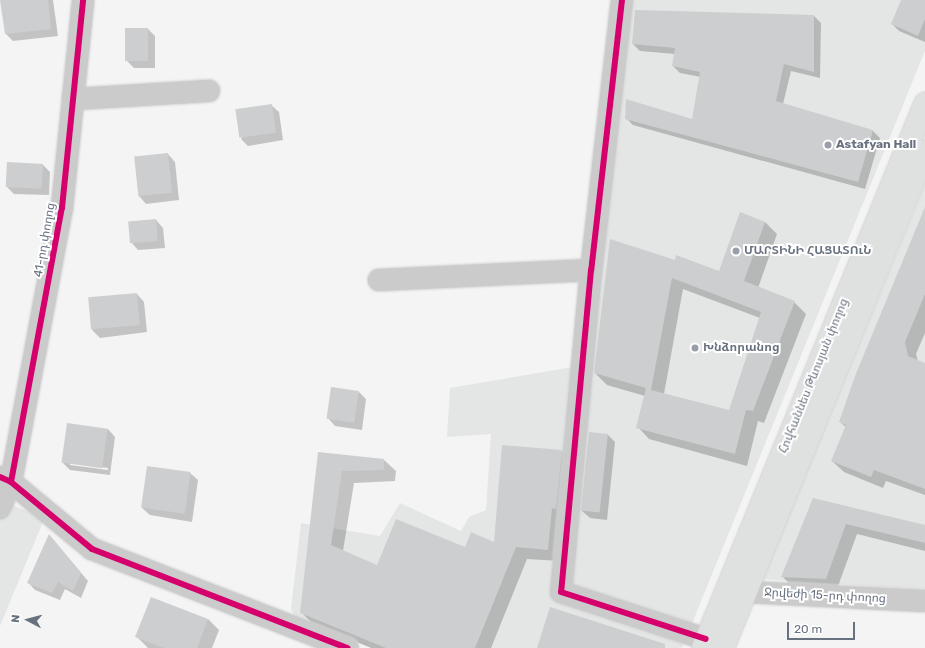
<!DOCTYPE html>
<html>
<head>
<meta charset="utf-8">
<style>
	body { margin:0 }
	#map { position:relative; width:925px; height:648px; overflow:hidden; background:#f4f4f4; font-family:Rubik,"Noto Sans Armenian",sans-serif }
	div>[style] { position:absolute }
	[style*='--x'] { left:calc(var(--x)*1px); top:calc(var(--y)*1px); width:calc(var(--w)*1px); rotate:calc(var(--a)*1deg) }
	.built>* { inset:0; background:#e4e5e5 }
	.shadow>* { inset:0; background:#0003 }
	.building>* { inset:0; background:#cdcecf; transform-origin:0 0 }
	.roads { filter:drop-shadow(0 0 1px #d0d1d2) drop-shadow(0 0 1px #d0d1d2) }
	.minor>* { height:22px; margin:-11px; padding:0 11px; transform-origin:11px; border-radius:11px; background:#cbcbcc }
	.major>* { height:22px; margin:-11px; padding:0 11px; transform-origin:11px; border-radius:11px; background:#dfe0e0 }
	.cycleway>* { height:6px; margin:-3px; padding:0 3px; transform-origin:3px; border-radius:3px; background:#d6006c }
	.dots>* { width:11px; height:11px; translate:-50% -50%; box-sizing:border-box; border:2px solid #fff; border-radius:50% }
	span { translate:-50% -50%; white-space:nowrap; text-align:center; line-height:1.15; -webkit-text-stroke:4px #fff; paint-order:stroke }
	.poi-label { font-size:12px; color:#68717f; font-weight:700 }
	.left { translate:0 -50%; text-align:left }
	.street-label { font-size:12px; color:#68717f }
	.north { position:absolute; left:8px; top:600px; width:40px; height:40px; -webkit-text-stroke:3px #fff; paint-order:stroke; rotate:276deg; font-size:11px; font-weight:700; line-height:16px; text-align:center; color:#68717f }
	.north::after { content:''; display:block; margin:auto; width:14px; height:18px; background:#68717f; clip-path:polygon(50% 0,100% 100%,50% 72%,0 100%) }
	.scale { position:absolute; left:787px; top:622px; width:68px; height:18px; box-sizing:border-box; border:2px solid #68717f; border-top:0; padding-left:5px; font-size:12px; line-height:14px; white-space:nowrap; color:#68717f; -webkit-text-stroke:3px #fff; paint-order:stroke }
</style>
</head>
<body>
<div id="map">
	<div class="built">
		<i style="clip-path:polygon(617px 0,925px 0,925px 51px,682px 648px,372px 648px,295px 617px,291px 609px,301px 523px,380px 536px,400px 503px,461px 531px,469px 517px,486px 510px,491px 434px,447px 437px,450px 388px,573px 367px)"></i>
		<i style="clip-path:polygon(925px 184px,925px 590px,763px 579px)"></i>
		<i style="clip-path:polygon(0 501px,45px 517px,0 626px)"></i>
	</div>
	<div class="shadow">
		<i style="clip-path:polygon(1px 0,53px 0,58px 36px,13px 41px,6px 34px)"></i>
		<i style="clip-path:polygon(902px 0,925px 0,925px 42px,899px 31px,892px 24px)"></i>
		<i style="clip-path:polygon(814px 16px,821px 23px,820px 78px,791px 71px,783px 104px,873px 131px,880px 138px,865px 189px,633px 125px,626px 118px,693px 120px,701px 77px,680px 73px,673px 66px,675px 54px,640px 51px,633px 44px)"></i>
		<i style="clip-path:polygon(148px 29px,155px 36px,155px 68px,134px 68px,126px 60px)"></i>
		<i style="clip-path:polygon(271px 105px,279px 112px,283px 140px,248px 146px,241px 139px)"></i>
		<i style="clip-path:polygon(168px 154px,175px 162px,179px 200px,146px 204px,139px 196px)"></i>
		<i style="clip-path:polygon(43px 165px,50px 172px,49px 195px,14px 194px,7px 187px)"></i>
		<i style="clip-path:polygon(925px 216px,925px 333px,916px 354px,918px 361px,925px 364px,925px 495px,886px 481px,883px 488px,844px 472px,832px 461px,846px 427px,840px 422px)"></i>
		<i style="clip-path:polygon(156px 220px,163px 228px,165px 248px,138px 250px,131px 242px)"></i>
		<i style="clip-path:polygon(evenodd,765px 222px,777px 234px,758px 288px,794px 302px,806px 314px,764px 423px,758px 421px,747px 466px,649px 439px,638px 427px,645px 396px,607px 385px,595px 373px,676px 262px,719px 273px,765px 222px,683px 289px,760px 318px,729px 412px,664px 394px,683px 289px)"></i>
		<i style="clip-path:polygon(137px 294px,144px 302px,147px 332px,100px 338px,92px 330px)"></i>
		<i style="clip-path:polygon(359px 392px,366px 399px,362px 430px,335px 426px,328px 418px)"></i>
		<i style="clip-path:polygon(evenodd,108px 429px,115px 437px,110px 475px,70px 470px,63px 463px,108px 429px,70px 463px,108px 468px,108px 470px,70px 465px,70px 463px)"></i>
		<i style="clip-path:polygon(607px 434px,615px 442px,607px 520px,590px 518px,582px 511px)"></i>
		<i style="clip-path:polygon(561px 451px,573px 463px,560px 561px,527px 559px,491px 648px,371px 648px,313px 624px,301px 612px,319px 453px,384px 460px,396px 471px,395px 481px,354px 483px,343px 551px,378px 566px,495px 543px)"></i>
		<i style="clip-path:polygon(190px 473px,198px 480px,192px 522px,150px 515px,142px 508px)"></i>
		<i style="clip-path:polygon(813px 499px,925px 526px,925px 551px,857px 534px,837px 589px,793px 588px,783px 577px)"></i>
		<i style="clip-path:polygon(56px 543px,88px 581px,81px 598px,65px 589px,60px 600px,35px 590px,28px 582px)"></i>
		<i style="clip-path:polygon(208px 619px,219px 630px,212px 648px,148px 648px,137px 637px)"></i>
	</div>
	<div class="building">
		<i style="clip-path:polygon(0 0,48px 0,51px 29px,5px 34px)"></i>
		<i style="clip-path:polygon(901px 0,925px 0,925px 19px,918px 36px,891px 24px)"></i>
		<i style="clip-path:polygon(635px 10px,814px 15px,814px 72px,784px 64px,776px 101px,873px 130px,858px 182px,625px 119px,626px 99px,692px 119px,700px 72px,672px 66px,675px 48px,632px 44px)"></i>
		<i style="left:125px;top:28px;width:23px;height:33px"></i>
		<i style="left:272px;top:104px;width:29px;height:37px;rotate:82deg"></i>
		<i style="left:168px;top:153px;width:40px;height:34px;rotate:84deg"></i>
		<i style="left:7px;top:162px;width:36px;height:25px;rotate:3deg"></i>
		<i style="clip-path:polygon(925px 207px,925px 294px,905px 342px,908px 356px,925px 363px,925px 489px,874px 470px,871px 477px,831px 461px,846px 425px,839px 422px,855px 376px)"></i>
		<i style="clip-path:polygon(evenodd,740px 212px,765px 222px,744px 281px,795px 301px,753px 411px,746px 410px,735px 454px,636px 428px,646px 388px,594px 373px,610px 239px,675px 260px,676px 255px,719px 271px,740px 212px,672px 278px,761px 312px,729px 410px,651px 390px,672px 278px)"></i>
		<i style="left:156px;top:219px;width:22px;height:28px;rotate:85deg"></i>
		<i style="left:137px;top:293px;width:32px;height:49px;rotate:85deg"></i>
		<i style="left:331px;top:387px;width:28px;height:32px;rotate:8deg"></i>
		<i style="left:67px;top:423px;width:41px;height:40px;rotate:8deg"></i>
		<i style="left:589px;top:432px;width:19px;height:79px;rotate:6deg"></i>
		<i style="clip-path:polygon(502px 445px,562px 450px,556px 509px,552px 508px,548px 550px,516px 547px,475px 648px,386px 648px,300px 613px,318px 452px,384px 459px,384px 470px,342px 471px,331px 545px,377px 565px,396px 519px,465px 547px,471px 532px,494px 542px)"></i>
		<i style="left:147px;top:466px;width:44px;height:42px;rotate:8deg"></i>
		<i style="clip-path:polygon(813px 498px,925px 525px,925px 543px,846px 524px,826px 579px,781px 577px)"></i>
		<i style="clip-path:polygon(49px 534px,81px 573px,73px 591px,58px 582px,52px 593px,27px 583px)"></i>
		<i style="clip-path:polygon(151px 597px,208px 619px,197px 648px,164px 648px,135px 637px)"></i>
		<i style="clip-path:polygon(550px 607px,665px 644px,665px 648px,537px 648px)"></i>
	</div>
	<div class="roads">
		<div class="minor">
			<i style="--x:622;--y:0;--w:272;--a:96.5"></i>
			<i style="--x:591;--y:270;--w:323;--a:95.3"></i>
			<i style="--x:561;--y:592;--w:152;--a:18"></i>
			<i style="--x:73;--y:99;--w:136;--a:-3.4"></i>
			<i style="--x:379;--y:280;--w:212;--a:-2.7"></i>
			<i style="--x:0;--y:477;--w:12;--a:24"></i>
			<i style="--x:11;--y:482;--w:105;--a:39.6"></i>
			<i style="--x:92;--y:549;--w:274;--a:21.2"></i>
			<i style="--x:0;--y:508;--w:28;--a:-67"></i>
			<i style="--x:11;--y:482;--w:279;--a:-79.5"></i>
			<i style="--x:62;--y:208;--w:209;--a:-84.2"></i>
			<i style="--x:727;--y:591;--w:198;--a:2.9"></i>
		</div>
		<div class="major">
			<i style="--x:703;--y:648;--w:588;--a:-67.8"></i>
			<i style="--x:723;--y:648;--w:536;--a:-67.84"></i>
		</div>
	</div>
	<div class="cycleway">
		<i style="--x:622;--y:0;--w:272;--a:96.5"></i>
		<i style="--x:591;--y:270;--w:323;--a:95.3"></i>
		<i style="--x:561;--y:592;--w:152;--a:18"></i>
		<i style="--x:0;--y:477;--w:12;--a:24"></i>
		<i style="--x:11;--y:482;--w:105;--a:39.6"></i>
		<i style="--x:92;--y:549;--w:274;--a:21.2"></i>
		<i style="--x:11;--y:482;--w:279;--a:-79.5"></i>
		<i style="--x:62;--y:208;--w:209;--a:-84.2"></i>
	</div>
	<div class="dots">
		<i style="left:828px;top:145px;background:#999fa8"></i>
		<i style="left:736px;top:251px;background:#999fa8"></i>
		<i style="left:695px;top:348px;background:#999fa8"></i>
	</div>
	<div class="poi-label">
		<span class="left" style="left:836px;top:145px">Astafyan Hall</span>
		<span class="left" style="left:744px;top:251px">ՄԱՐՏԻՆԻ ՀԱՑԱՏՈւՆ</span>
		<span class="left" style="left:703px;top:348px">Խնձորանոց</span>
	</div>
	<div class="street-label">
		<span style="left:45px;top:240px;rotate:-80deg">41-րդ փողոց</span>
		<span style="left:814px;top:376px;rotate:-68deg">Հովհաննես Թևոսյան փողոց</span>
		<span style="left:825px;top:596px;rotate:3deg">Ջրվեժի 15-րդ փողոց</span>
	</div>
	<div class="north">N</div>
	<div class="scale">20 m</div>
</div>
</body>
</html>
